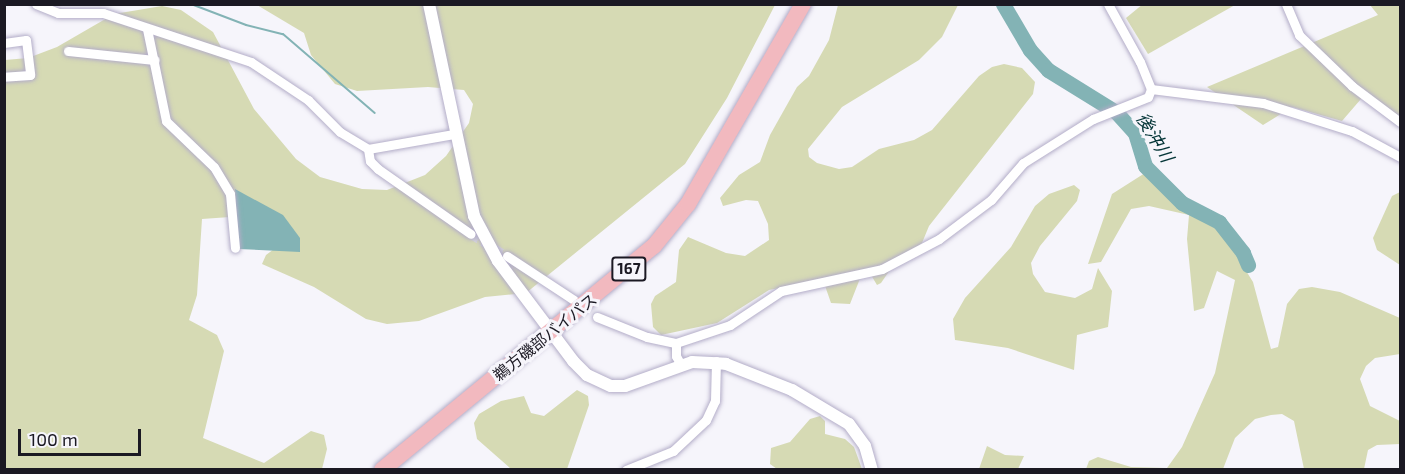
<!DOCTYPE html>
<html>
<head>
<meta charset="utf-8">
<style>
	body { margin:0 }
	#map { position:relative; width:1405px; height:474px; overflow:hidden; background:#f6f5fb; font-family:"Exo 2","Noto Sans JP",sans-serif }
	div>[style] { position:absolute }
	[style*='--x'] { left:calc(var(--x)*1px); top:calc(var(--y)*1px); width:calc(var(--w)*1px); rotate:calc(var(--a)*1deg) }
	.green>* { inset:0; background:#d6dab4 }
	.water>* { inset:0; background:#83b3b5 }
	.stream>* { height:2px; margin:-1px; padding:0 1px; transform-origin:1px; border-radius:1px; background:#83b3b5 }
	.river>* { height:15px; margin:-7.5px; padding:0 7.5px; transform-origin:7.5px; border-radius:7.5px; background:#83b3b5 }
	.street-tunnel>* { height:9px; margin-top:-4.5px; transform-origin:0; background:repeating-linear-gradient(90deg,#d5d4db 0 9px,transparent 0 13.5px) }
	.roads { filter:drop-shadow(0 0 2px #b3adc8) drop-shadow(0 0 2px #b3adc8) }
	.street>* { height:9px; margin:-4.5px; padding:0 4.5px; transform-origin:4.5px; border-radius:4.5px; background:#fff }
	.secondary>* { height:12px; margin:-6px; padding:0 6px; transform-origin:6px; border-radius:6px; background:#fff }
	.highway>* { height:16px; margin:-8px; padding:0 8px; transform-origin:8px; border-radius:8px; background:#f2b9bf }
	span { translate:-50% -50%; white-space:nowrap; text-align:center; line-height:1.15; -webkit-text-stroke:6px #f6f5fb; paint-order:stroke }
	.shield-label span { padding:2px 4px; background:#f6f5fb; border:2px solid; border-radius:4px; -webkit-text-stroke-width:0 }
	.shield-label { font-size:15px; color:#1b1923; font-weight:700 }
	.street-label { font-size:16px; color:#1b1923 }
	.water-label { font-size:18px; color:#053638; font-style:italic }
	.frame { position:absolute; inset:0; border:6px solid #1b1923; pointer-events:none }
	.scale { position:absolute; left:18px; top:429px; width:123px; height:27px; box-sizing:border-box; border:3px solid #1b1923; border-top:0; padding-left:8px; font-size:18px; line-height:21px; white-space:nowrap; color:#1b1923; -webkit-text-stroke:4px #f6f5fb; paint-order:stroke }
</style>
</head>
<body>
<div id="map">
	<div class="green">
		<i style="clip-path:polygon(1143px 4px,1235px 4px,1235px 5px,1148px 54px,1126px 18px)"></i>
		<i style="clip-path:polygon(257px 5px,775px 5px,727px 98px,685px 164px,526px 293px,485px 297px,419px 321px,387px 324px,366px 319px,314px 287px,262px 264px,266px 255px,278px 246px,230px 217px,202px 219px,197px 295px,189px 320px,217px 335px,224px 351px,203px 438px,264px 463px,311px 431px,324px 435px,327px 449px,322px 469px,5px 470px,5px 60px,28px 58px,57px 47px,114px 14px,162px 6px,181px 10px,213px 32px,254px 109px,296px 159px,320px 177px,362px 189px,387px 190px,425px 175px,446px 156px,469px 123px,473px 104px,464px 90px,428px 87px,357px 91px,335px 84px,311px 55px,304px 33px)"></i>
		<i style="clip-path:polygon(838px 5px,958px 5px,942px 37px,919px 60px,842px 107px,808px 149px,809px 157px,817px 163px,839px 169px,852px 167px,879px 149px,914px 140px,932px 130px,979px 76px,992px 67px,1004px 64px,1022px 68px,1035px 82px,1033px 94px,929px 226px,922px 243px,892px 267px,881px 283px,877px 285px,871px 275px,861px 276px,850px 304px,831px 303px,823px 280px,810px 282px,769px 290px,717px 323px,661px 335px,653px 327px,651px 304px,655px 296px,676px 282px,679px 250px,688px 237px,726px 253px,745px 256px,769px 240px,768px 224px,758px 201px,746px 200px,723px 206px,720px 198px,739px 175px,760px 162px,770px 135px,797px 87px,809px 76px,829px 40px)"></i>
		<i style="clip-path:polygon(1370px 5px,1400px 5px,1400px 117px,1367px 92px,1342px 121px,1292px 107px,1263px 125px,1207px 87px,1378px 15px)"></i>
		<i style="clip-path:polygon(1145px 173px,1172px 200px,1216px 227px,1230px 245px,1253px 282px,1271px 349px,1278px 347px,1287px 304px,1299px 289px,1312px 287px,1340px 292px,1400px 318px,1400px 354px,1375px 358px,1366px 366px,1360px 379px,1370px 406px,1400px 421px,1400px 444px,1377px 445px,1368px 450px,1364px 469px,1304px 469px,1294px 421px,1282px 414px,1271px 415px,1255px 419px,1235px 438px,1223px 469px,1086px 469px,1089px 461px,1098px 457px,1131px 467px,1167px 468px,1182px 447px,1215px 373px,1235px 280px,1217px 271px,1204px 308px,1194px 311px,1187px 239px,1189px 215px,1149px 206px,1131px 209px,1101px 262px,1088px 264px,1112px 194px)"></i>
		<i style="clip-path:polygon(1074px 185px,1080px 190px,1077px 201px,1040px 246px,1031px 263px,1033px 274px,1045px 292px,1075px 298px,1092px 289px,1098px 268px,1112px 291px,1108px 327px,1077px 335px,1074px 370px,1008px 348px,955px 340px,953px 319px,965px 298px,1011px 247px,1035px 206px,1049px 194px)"></i>
		<i style="clip-path:polygon(1400px 192px,1400px 265px,1377px 250px,1373px 238px,1392px 196px)"></i>
		<i style="clip-path:polygon(577px 390px,588px 396px,589px 405px,567px 469px,511px 469px,477px 439px,474px 423px,479px 414px,501px 401px,524px 396px,531px 413px,544px 416px)"></i>
		<i style="clip-path:polygon(820px 416px,825px 421px,825px 434px,845px 439px,854px 447px,862px 469px,777px 469px,770px 464px,771px 448px,790px 442px,810px 419px)"></i>
		<i style="clip-path:polygon(987px 446px,1005px 455px,1024px 456px,1018px 469px,979px 469px)"></i>
	</div>
	<div class="water">
		<i style="clip-path:polygon(235px 189px,283px 215px,300px 238px,300px 252px,239px 249px)"></i>
	</div>
	<div class="stream">
		<i style="--x:191;--y:4;--w:59;--a:20.9"></i>
		<i style="--x:246;--y:25;--w:38;--a:14"></i>
		<i style="--x:283;--y:34;--w:121;--a:40.7"></i>
	</div>
	<div class="river">
		<i style="--x:1003;--y:4;--w:53;--a:59.6"></i>
		<i style="--x:1030;--y:50;--w:27;--a:48"></i>
		<i style="--x:1048;--y:70;--w:80;--a:31.7"></i>
		<i style="--x:1116;--y:112;--w:28;--a:48"></i>
		<i style="--x:1135;--y:133;--w:34;--a:73"></i>
		<i style="--x:1145;--y:166;--w:52;--a:45"></i>
		<i style="--x:1182;--y:203;--w:42;--a:27.2"></i>
		<i style="--x:1219;--y:222;--w:39;--a:52"></i>
		<i style="--x:1243;--y:253;--w:13;--a:67"></i>
	</div>
	<div class="street-tunnel">
		<i style="--x:471;--y:234;--w:42;--a:31.4"></i>
	</div>
	<div class="roads">
		<div class="street">
			<i style="--x:36;--y:4;--w:24;--a:22"></i>
			<i style="--x:58;--y:13;--w:45;--a:0"></i>
			<i style="--x:103;--y:13;--w:156;--a:18.3"></i>
			<i style="--x:251;--y:62;--w:69;--a:33.7"></i>
			<i style="--x:308;--y:100;--w:45;--a:45"></i>
			<i style="--x:340;--y:132;--w:33;--a:31"></i>
			<i style="--x:368;--y:149;--w:12;--a:81"></i>
			<i style="--x:370;--y:161;--w:11;--a:45"></i>
			<i style="--x:378;--y:169;--w:113;--a:35"></i>
			<i style="--x:1286;--y:4;--w:34;--a:67"></i>
			<i style="--x:1299;--y:35;--w:74;--a:43.9"></i>
			<i style="--x:1352;--y:86;--w:60;--a:36.9"></i>
			<i style="--x:147;--y:29;--w:94;--a:78.3"></i>
			<i style="--x:166;--y:121;--w:66;--a:43.8"></i>
			<i style="--x:214;--y:167;--w:31;--a:59"></i>
			<i style="--x:230;--y:194;--w:54;--a:84.7"></i>
			<i style="--x:4;--y:43;--w:22;--a:-8"></i>
			<i style="--x:26;--y:40;--w:35;--a:83"></i>
			<i style="--x:30;--y:75;--w:26;--a:176"></i>
			<i style="--x:68;--y:51;--w:87;--a:5.9"></i>
			<i style="--x:1151;--y:89;--w:113;--a:7.1"></i>
			<i style="--x:1263;--y:103;--w:93;--a:17.5"></i>
			<i style="--x:1352;--y:131;--w:55;--a:28.4"></i>
			<i style="--x:368;--y:149;--w:87;--a:-9.9"></i>
			<i style="--x:507;--y:256;--w:80;--a:33.3"></i>
			<i style="--x:597;--y:317;--w:54;--a:21.8"></i>
			<i style="--x:647;--y:337;--w:30;--a:12"></i>
			<i style="--x:676;--y:343;--w:57;--a:-18.4"></i>
			<i style="--x:730;--y:325;--w:61;--a:-33.7"></i>
			<i style="--x:781;--y:291;--w:103;--a:-12.3"></i>
			<i style="--x:882;--y:269;--w:64;--a:-27.8"></i>
			<i style="--x:939;--y:239;--w:65;--a:-36.9"></i>
			<i style="--x:991;--y:200;--w:49;--a:-49.1"></i>
			<i style="--x:1023;--y:163;--w:83;--a:-32.2"></i>
			<i style="--x:1093;--y:119;--w:59;--a:-21.8"></i>
			<i style="--x:1148;--y:97;--w:9;--a:-69"></i>
			<i style="--x:1151;--y:89;--w:29;--a:-112"></i>
			<i style="--x:1140;--y:62;--w:66;--a:-118.9"></i>
			<i style="--x:676;--y:343;--w:13;--a:90"></i>
			<i style="--x:676;--y:356;--w:10;--a:61"></i>
			<i style="--x:626;--y:470;--w:51;--a:-22"></i>
			<i style="--x:673;--y:451;--w:45;--a:-43.2"></i>
			<i style="--x:706;--y:420;--w:21;--a:-65"></i>
			<i style="--x:715;--y:401;--w:40;--a:-88.6"></i>
		</div>
		<div class="secondary">
			<i style="--x:429;--y:4;--w:217;--a:78"></i>
			<i style="--x:474;--y:216;--w:51;--a:61.9"></i>
			<i style="--x:498;--y:261;--w:125;--a:53.1"></i>
			<i style="--x:573;--y:361;--w:20;--a:45"></i>
			<i style="--x:587;--y:375;--w:26;--a:25"></i>
			<i style="--x:611;--y:386;--w:14;--a:0"></i>
			<i style="--x:625;--y:386;--w:71;--a:-19.7"></i>
			<i style="--x:692;--y:362;--w:34;--a:3"></i>
			<i style="--x:726;--y:364;--w:71;--a:21.5"></i>
			<i style="--x:792;--y:390;--w:66;--a:30.8"></i>
			<i style="--x:849;--y:424;--w:27;--a:54"></i>
			<i style="--x:865;--y:446;--w:25;--a:74"></i>
		</div>
		<div class="highway">
			<i style="--x:382;--y:470;--w:352;--a:-39.5"></i>
			<i style="--x:654;--y:246;--w:54;--a:-51"></i>
			<i style="--x:688;--y:204;--w:231;--a:-60.1"></i>
		</div>
	</div>
	<div class="shield-label">
		<span style="left:629px;top:269px">167</span>
	</div>
	<div class="street-label">
		<span style="left:545px;top:337px;rotate:-39deg">鵜方磯部バイパス</span>
	</div>
	<div class="water-label">
		<span style="left:1155px;top:137px;rotate:59deg">後沖川</span>
	</div>
	<div class="frame"></div>
	<div class="scale">100 m</div>
</div>
</body>
</html>
